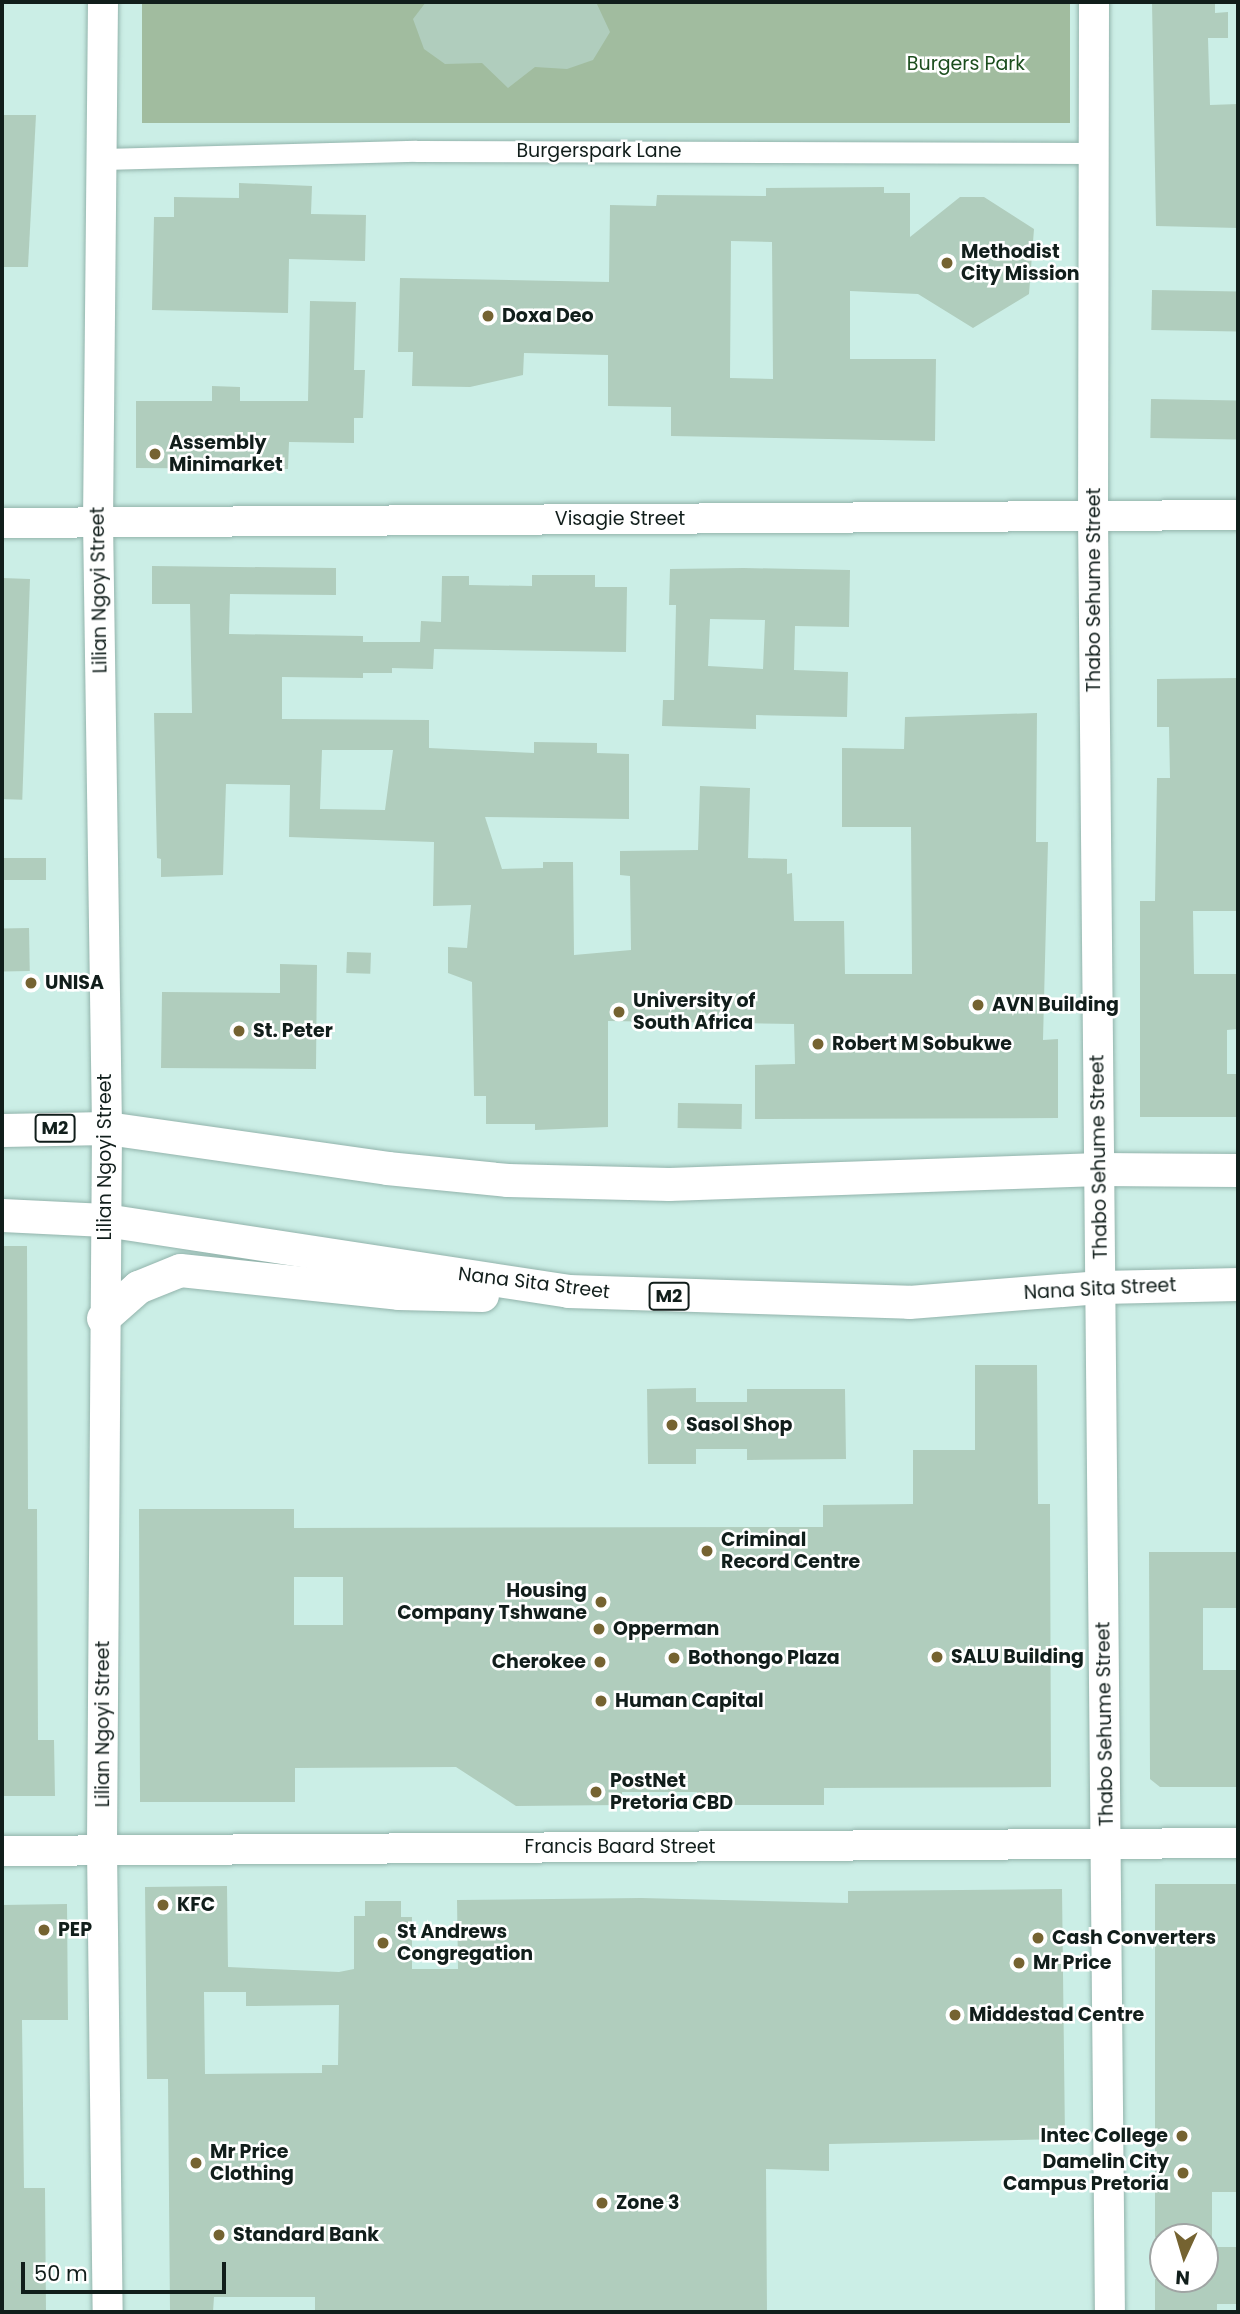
<!DOCTYPE html>
<html>
<head>
<meta charset="utf-8">
<style>
	body { margin:0 }
	#map { position:relative; width:1240px; height:2314px; overflow:hidden; background:#cbeee6; font-family:Poppins,sans-serif }
	div>[style] { position:absolute }
	[style*='--x'] { left:calc(var(--x)*1px); top:calc(var(--y)*1px); width:calc(var(--w)*1px); rotate:calc(var(--a)*1deg) }
	.green>* { inset:0; background:#a1bc9f; transform-origin:0 0 }
	.building>* { inset:0; background:#b0cdbd; transform-origin:0 0 }
	.roads { filter:drop-shadow(0 0 2px #92b3ab) drop-shadow(0 0 2px #92b3ab) }
	.street>* { height:21px; margin:-10.5px; padding:0 10.5px; transform-origin:10.5px; border-radius:10.5px; background:#fff }
	.secondary>* { height:30px; margin:-15px; padding:0 15px; transform-origin:15px; border-radius:15px; background:#fff }
	.primary>* { height:33px; margin:-16.5px; padding:0 16.5px; transform-origin:16.5px; border-radius:16.5px; background:#fff }
	.dots>* { width:19px; height:19px; translate:-50% -50%; box-sizing:border-box; border:4px solid #fff; border-radius:50% }
	span { translate:-50% -50%; white-space:nowrap; text-align:center; line-height:1.15; -webkit-text-stroke:5px #fff; paint-order:stroke }
	.shield-label span { padding:2px 5px; background:#fff; border:2px solid; border-radius:5px; -webkit-text-stroke-width:0 }
	.shield-label { font-size:18px; color:#111e1b; font-weight:700 }
	.park-label { font-size:19px; color:#1b4d1d }
	.street-label { font-size:19px; color:#111e1b }
	.poi-label { font-size:19px; color:#111e1b; font-weight:700 }
	.left { translate:0 -50%; text-align:left }
	.right { translate:-100% -50%; text-align:right }
	.frame { position:absolute; inset:0; border:4px solid #111e1b; pointer-events:none }
	.north { position:absolute; left:1149px; top:2223px; width:70px; height:70px; box-sizing:border-box; background:#fff; border:2px solid #a0a5a4; border-radius:50%; rotate:184deg; font-size:19px; font-weight:700; line-height:28px; text-align:center; color:#111e1b }
	.north::after { content:''; display:block; margin:auto; width:24px; height:32px; background:#756331; clip-path:polygon(50% 0,100% 100%,50% 72%,0 100%) }
	.scale { position:absolute; left:21px; top:2262px; width:205px; height:32px; box-sizing:border-box; border:4px solid #111e1b; border-top:0; padding-left:9px; font-size:21px; line-height:24px; white-space:nowrap; color:#111e1b; -webkit-text-stroke:5px #fff; paint-order:stroke }
</style>
</head>
<body>
<div id="map">
	<div class="green">
		<i style="left:142px;top:2px;width:928px;height:121px"></i>
	</div>
	<div class="building">
		<i style="clip-path:polygon(426px 2px,596px 2px,610px 32px,593px 60px,567px 69px,535px 67px,508px 88px,482px 63px,445px 64px,424px 49px,413px 19px)"></i>
		<i style="clip-path:polygon(1152px 2px,1215px 2px,1215px 13px,1228px 12px,1228px 38px,1208px 38px,1210px 105px,1238px 104px,1238px 228px,1156px 226px)"></i>
		<i style="clip-path:polygon(2px 115px,36px 115px,28px 267px,2px 267px)"></i>
		<i style="clip-path:polygon(239px 183px,312px 186px,311px 214px,366px 215px,365px 261px,289px 259px,288px 313px,152px 310px,154px 217px,174px 217px,174px 197px,239px 198px)"></i>
		<i style="clip-path:polygon(evenodd,884px 187px,884px 193px,910px 193px,910px 237px,960px 197px,984px 197px,1034px 229px,1029px 294px,973px 328px,918px 294px,850px 291px,850px 359px,936px 359px,935px 441px,671px 436px,671px 407px,608px 406px,608px 355px,524px 353px,523px 375px,470px 387px,412px 386px,413px 352px,398px 352px,400px 278px,609px 282px,610px 205px,656px 206px,657px 195px,766px 196px,766px 188px,884px 187px,731px 241px,772px 242px,773px 379px,730px 378px,731px 241px)"></i>
		<i style="left:1152px;top:290px;width:86px;height:40px;rotate:1deg"></i>
		<i style="clip-path:polygon(310px 301px,356px 302px,354px 370px,365px 370px,363px 418px,354px 418px,354px 443px,289px 442px,288px 469px,136px 468px,136px 401px,212px 401px,212px 386px,240px 387px,240px 401px,308px 401px)"></i>
		<i style="left:1151px;top:399px;width:87px;height:39px;rotate:1deg"></i>
		<i style="clip-path:polygon(evenodd,152px 566px,336px 568px,336px 595px,230px 594px,229px 634px,363px 636px,363px 642px,420px 642px,421px 621px,441px 622px,442px 576px,469px 576px,469px 585px,532px 586px,532px 575px,595px 575px,595px 587px,627px 587px,626px 652px,434px 649px,433px 669px,392px 668px,392px 673px,363px 673px,363px 678px,282px 677px,282px 719px,429px 720px,429px 748px,534px 753px,534px 742px,597px 743px,597px 753px,629px 754px,629px 819px,485px 817px,502px 869px,543px 868px,543px 862px,573px 862px,574px 955px,631px 950px,630px 876px,620px 875px,620px 851px,698px 850px,700px 786px,750px 788px,748px 858px,787px 859px,787px 874px,792px 873px,794px 921px,844px 921px,845px 974px,912px 974px,911px 827px,842px 827px,842px 748px,904px 749px,905px 717px,1037px 713px,1036px 842px,1048px 842px,1043px 1040px,1058px 1039px,1058px 1118px,755px 1119px,755px 1065px,795px 1064px,794px 1024px,608px 1021px,608px 1127px,535px 1130px,535px 1124px,486px 1124px,486px 1096px,474px 1096px,472px 982px,448px 973px,448px 947px,467px 948px,471px 905px,433px 906px,434px 842px,289px 837px,290px 785px,226px 784px,223px 875px,161px 877px,161px 859px,157px 858px,154px 713px,192px 713px,190px 604px,152px 604px,152px 566px,322px 750px,393px 750px,385px 810px,320px 809px,322px 750px)"></i>
		<i style="clip-path:polygon(evenodd,744px 568px,850px 570px,849px 627px,795px 626px,794px 670px,848px 672px,847px 717px,756px 715px,756px 729px,662px 726px,663px 700px,674px 700px,676px 605px,669px 605px,670px 569px,744px 568px,710px 619px,765px 620px,763px 669px,708px 666px,710px 619px)"></i>
		<i style="left:2px;top:578px;width:28px;height:221px;rotate:2deg"></i>
		<i style="clip-path:polygon(1238px 678px,1238px 911px,1193px 911px,1194px 974px,1238px 974px,1238px 1029px,1227px 1030px,1227px 1074px,1238px 1074px,1238px 1117px,1140px 1117px,1140px 901px,1155px 901px,1157px 778px,1170px 778px,1169px 727px,1157px 727px,1157px 679px)"></i>
		<i style="left:2px;top:858px;width:44px;height:22px"></i>
		<i style="left:29px;top:928px;width:43px;height:27px;rotate:89deg"></i>
		<i style="left:347px;top:952px;width:24px;height:21px;rotate:2deg"></i>
		<i style="clip-path:polygon(280px 964px,317px 965px,316px 1069px,161px 1068px,162px 992px,280px 993px)"></i>
		<i style="left:678px;top:1103px;width:64px;height:25px;rotate:1deg"></i>
		<i style="clip-path:polygon(2px 1246px,27px 1246px,28px 1509px,37px 1509px,38px 1740px,54px 1740px,55px 1796px,2px 1796px)"></i>
		<i style="clip-path:polygon(evenodd,975px 1365px,1037px 1365px,1038px 1504px,1050px 1504px,1051px 1787px,824px 1788px,824px 1805px,697px 1805px,697px 1792px,622px 1792px,622px 1805px,516px 1806px,456px 1767px,295px 1768px,295px 1802px,140px 1802px,139px 1509px,294px 1509px,294px 1528px,823px 1527px,823px 1505px,913px 1504px,913px 1450px,975px 1450px,975px 1365px,294px 1577px,343px 1577px,343px 1625px,294px 1625px,294px 1577px)"></i>
		<i style="clip-path:polygon(696px 1388px,696px 1402px,747px 1402px,747px 1389px,845px 1389px,846px 1459px,747px 1460px,747px 1449px,696px 1449px,696px 1464px,648px 1464px,647px 1389px)"></i>
		<i style="clip-path:polygon(1149px 1552px,1238px 1552px,1238px 1608px,1203px 1608px,1203px 1670px,1238px 1670px,1238px 1787px,1160px 1787px,1150px 1779px)"></i>
		<i style="clip-path:polygon(1155px 1884px,1238px 1884px,1238px 2192px,1212px 2192px,1212px 2237px,1155px 2237px)"></i>
		<i style="clip-path:polygon(evenodd,227px 1886px,228px 1967px,339px 1972px,354px 1969px,354px 1916px,365px 1916px,365px 1901px,401px 1901px,401px 1917px,412px 1917px,412px 1969px,458px 1969px,457px 1900px,641px 1898px,848px 1903px,848px 1891px,1062px 1889px,1065px 2139px,829px 2144px,829px 2171px,766px 2169px,767px 2312px,315px 2312px,315px 2297px,214px 2297px,213px 2312px,170px 2312px,168px 2079px,147px 2079px,145px 1887px,227px 1886px,204px 1992px,246px 1992px,246px 2006px,339px 2005px,338px 2065px,322px 2065px,322px 2073px,205px 2074px,204px 1992px)"></i>
		<i style="clip-path:polygon(67px 1904px,68px 2020px,22px 2020px,24px 2188px,45px 2188px,46px 2312px,2px 2312px,2px 1905px)"></i>
		<i style="clip-path:polygon(1205px 2247px,1238px 2247px,1238px 2304px,1217px 2304px,1217px 2312px,1155px 2312px,1155px 2279px,1205px 2279px)"></i>
	</div>
	<div class="roads">
		<div class="street">
			<i style="--x:103;--y:159;--w:313;--a:-1.5"></i>
			<i style="--x:416;--y:151;--w:678;--a:0.17"></i>
		</div>
		<div class="secondary">
			<i style="--x:103;--y:2;--w:519;--a:90.55"></i>
			<i style="--x:98;--y:521;--w:607;--a:89.15"></i>
			<i style="--x:107;--y:1128;--w:721;--a:90.4"></i>
			<i style="--x:102;--y:1849;--w:463;--a:89.3"></i>
			<i style="--x:1094;--y:2;--w:514;--a:90.11"></i>
			<i style="--x:1093;--y:516;--w:1796;--a:89.46"></i>
			<i style="--x:2;--y:523;--w:1236;--a:-0.37"></i>
			<i style="--x:2;--y:1851;--w:1236;--a:-0.37"></i>
		</div>
		<div class="primary">
			<i style="--x:2;--y:1130;--w:105;--a:-1.1"></i>
			<i style="--x:107;--y:1128;--w:283;--a:8.1"></i>
			<i style="--x:387;--y:1168;--w:121;--a:5.7"></i>
			<i style="--x:507;--y:1180;--w:162;--a:1.4"></i>
			<i style="--x:669;--y:1184;--w:430;--a:-2"></i>
			<i style="--x:1099;--y:1169;--w:139;--a:0.4"></i>
			<i style="--x:2;--y:1215;--w:103;--a:2.8"></i>
			<i style="--x:105;--y:1220;--w:468;--a:8.7"></i>
			<i style="--x:568;--y:1291;--w:341;--a:1.8"></i>
			<i style="--x:909;--y:1302;--w:193;--a:-4.5"></i>
			<i style="--x:1101;--y:1287;--w:137;--a:-1.3"></i>
			<i style="--x:103;--y:1318;--w:47;--a:-41.5"></i>
			<i style="--x:138;--y:1287;--w:45;--a:-22"></i>
			<i style="--x:180;--y:1270;--w:219;--a:6"></i>
			<i style="--x:398;--y:1293;--w:84;--a:1.4"></i>
		</div>
	</div>
	<div class="dots">
		<i style="left:947px;top:263px;background:#756331"></i>
		<i style="left:488px;top:316px;background:#756331"></i>
		<i style="left:155px;top:454px;background:#756331"></i>
		<i style="left:31px;top:983px;background:#756331"></i>
		<i style="left:978px;top:1005px;background:#756331"></i>
		<i style="left:619px;top:1012px;background:#756331"></i>
		<i style="left:239px;top:1031px;background:#756331"></i>
		<i style="left:818px;top:1044px;background:#756331"></i>
		<i style="left:672px;top:1425px;background:#756331"></i>
		<i style="left:707px;top:1551px;background:#756331"></i>
		<i style="left:601px;top:1602px;background:#756331"></i>
		<i style="left:599px;top:1629px;background:#756331"></i>
		<i style="left:937px;top:1657px;background:#756331"></i>
		<i style="left:674px;top:1658px;background:#756331"></i>
		<i style="left:600px;top:1662px;background:#756331"></i>
		<i style="left:601px;top:1701px;background:#756331"></i>
		<i style="left:596px;top:1792px;background:#756331"></i>
		<i style="left:163px;top:1905px;background:#756331"></i>
		<i style="left:44px;top:1930px;background:#756331"></i>
		<i style="left:1038px;top:1938px;background:#756331"></i>
		<i style="left:383px;top:1943px;background:#756331"></i>
		<i style="left:1019px;top:1963px;background:#756331"></i>
		<i style="left:955px;top:2015px;background:#756331"></i>
		<i style="left:1182px;top:2136px;background:#756331"></i>
		<i style="left:196px;top:2163px;background:#756331"></i>
		<i style="left:1183px;top:2173px;background:#756331"></i>
		<i style="left:602px;top:2203px;background:#756331"></i>
		<i style="left:219px;top:2235px;background:#756331"></i>
	</div>
	<div class="shield-label">
		<span style="left:55px;top:1128px">M2</span>
		<span style="left:669px;top:1296px">M2</span>
	</div>
	<div class="park-label">
		<span style="left:966px;top:64px">Burgers Park</span>
	</div>
	<div class="street-label">
		<span style="left:599px;top:151px">Burgerspark Lane</span>
		<span style="left:620px;top:519px">Visagie Street</span>
		<span style="left:99px;top:590px;rotate:-91deg">Lilian Ngoyi Street</span>
		<span style="left:1094px;top:590px;rotate:-90deg">Thabo Sehume Street</span>
		<span style="left:105px;top:1157px;rotate:-90deg">Lilian Ngoyi Street</span>
		<span style="left:1099px;top:1157px;rotate:-91deg">Thabo Sehume Street</span>
		<span style="left:534px;top:1283px;rotate:7deg">Nana Sita Street</span>
		<span style="left:1100px;top:1289px;rotate:-3deg">Nana Sita Street</span>
		<span style="left:103px;top:1724px;rotate:-90deg">Lilian Ngoyi Street</span>
		<span style="left:1105px;top:1724px;rotate:-91deg">Thabo Sehume Street</span>
		<span style="left:620px;top:1847px">Francis Baard Street</span>
	</div>
	<div class="poi-label">
		<span class="left" style="left:961px;top:263px">Methodist<br>City Mission</span>
		<span class="left" style="left:502px;top:316px">Doxa Deo</span>
		<span class="left" style="left:169px;top:454px">Assembly<br>Minimarket</span>
		<span class="left" style="left:45px;top:983px">UNISA</span>
		<span class="left" style="left:633px;top:1012px">University of<br>South Africa</span>
		<span class="left" style="left:992px;top:1005px">AVN Building</span>
		<span class="left" style="left:253px;top:1031px">St. Peter</span>
		<span class="left" style="left:832px;top:1044px">Robert M Sobukwe</span>
		<span class="left" style="left:686px;top:1425px">Sasol Shop</span>
		<span class="left" style="left:721px;top:1551px">Criminal<br>Record Centre</span>
		<span class="right" style="left:587px;top:1602px">Housing<br>Company Tshwane</span>
		<span class="left" style="left:613px;top:1629px">Opperman</span>
		<span class="left" style="left:951px;top:1657px">SALU Building</span>
		<span class="left" style="left:688px;top:1658px">Bothongo Plaza</span>
		<span class="right" style="left:586px;top:1662px">Cherokee</span>
		<span class="left" style="left:615px;top:1701px">Human Capital</span>
		<span class="left" style="left:610px;top:1792px">PostNet<br>Pretoria CBD</span>
		<span class="left" style="left:177px;top:1905px">KFC</span>
		<span class="left" style="left:58px;top:1930px">PEP</span>
		<span class="left" style="left:397px;top:1943px">St Andrews<br>Congregation</span>
		<span class="left" style="left:1052px;top:1938px">Cash Converters</span>
		<span class="left" style="left:1033px;top:1963px">Mr Price</span>
		<span class="left" style="left:969px;top:2015px">Middestad Centre</span>
		<span class="right" style="left:1168px;top:2136px">Intec College</span>
		<span class="left" style="left:210px;top:2163px">Mr Price<br>Clothing</span>
		<span class="right" style="left:1169px;top:2173px">Damelin City<br>Campus Pretoria</span>
		<span class="left" style="left:616px;top:2203px">Zone 3</span>
		<span class="left" style="left:233px;top:2235px">Standard Bank</span>
	</div>
	<div class="frame"></div>
	<div class="north">N</div>
	<div class="scale">50 m</div>
</div>
</body>
</html>
